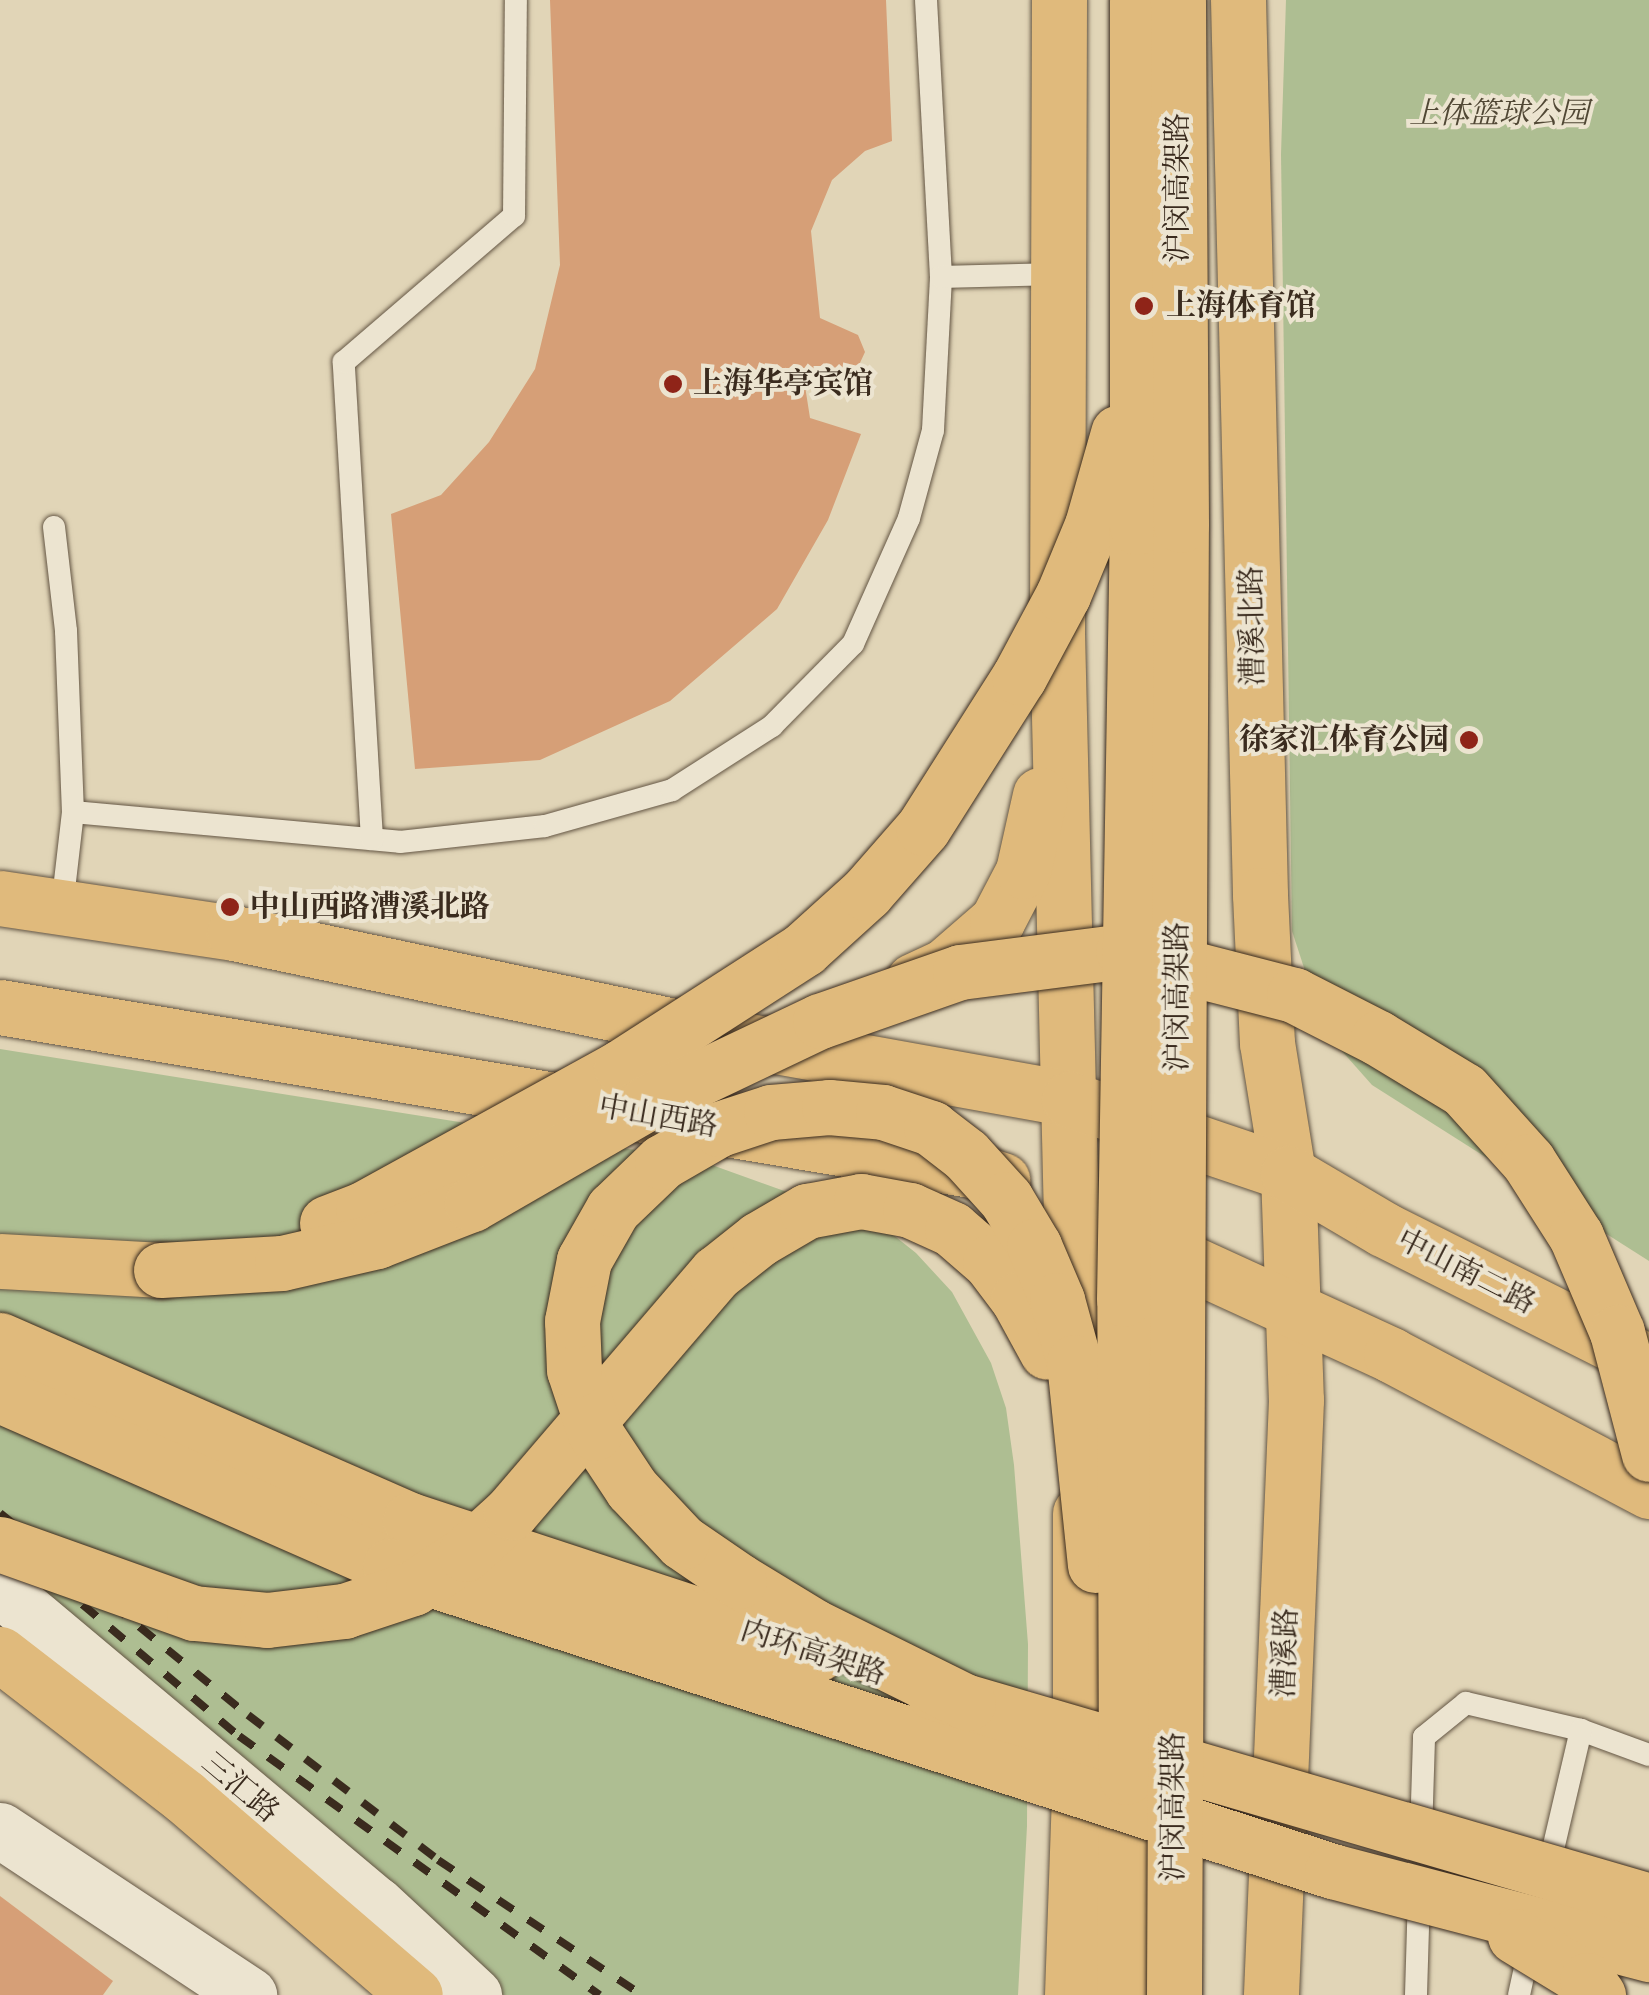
<!DOCTYPE html>
<html>
<head>
<meta charset="utf-8">
<style>
	body { margin:0 }
	#map { position:relative; width:1649px; height:1995px; overflow:hidden; background:#e1d5b7; font-family:"Libre Bodoni","Noto Serif SC",serif }
	div>[style] { position:absolute }
	[style*='--x'] { left:calc(var(--x)*1px); top:calc(var(--y)*1px); width:calc(var(--w)*1px); rotate:calc(var(--a)*1deg) }
	.green>* { inset:0; background:#aebe92 }
	.building>* { inset:0; background:#d69f77 }
	.roads { filter:drop-shadow(0 0 2px #645644) drop-shadow(0 0 2px #645644) }
	.lane>* { height:22px; margin:-11px; padding:0 11px; transform-origin:11px; border-radius:11px; background:#ece4d0 }
	.secondary>* { height:55px; margin:-27.5px; padding:0 27.5px; transform-origin:27.5px; border-radius:27.5px; background:#ece4d0 }
	.primary>* { height:55px; margin:-27.5px; padding:0 27.5px; transform-origin:27.5px; border-radius:27.5px; background:#e0ba7c }
	.highway>* { height:55px; margin:-27.5px; padding:0 27.5px; transform-origin:27.5px; border-radius:27.5px; background:#e0ba7c }
	.rail>* { height:8px; margin-top:-4px; transform-origin:0; background:repeating-linear-gradient(90deg,#3a2b1e 0 18px,transparent 0 36px) }
	.bridges { filter:drop-shadow(0 0 2px #3a2b1e) drop-shadow(0 0 2px #3a2b1e) }
	.highway-bridge>* { height:55px; margin:-27.5px; padding:0 27.5px; transform-origin:27.5px; border-radius:27.5px; background:#e0ba7c }
	.dots>* { width:28px; height:28px; translate:-50% -50%; box-sizing:border-box; border:5px solid #ece4d0; border-radius:50% }
	span { translate:-50% -50%; white-space:nowrap; text-align:center; line-height:1.15; -webkit-text-stroke:8px #ece4d0; paint-order:stroke }
	.park-label { font-size:30px; color:#514835; font-style:italic }
	.street-label { font-size:30px; color:#3a2b1e }
	.poi-label { font-size:30px; color:#3a2b1e; font-weight:700 }
	.left { translate:0 -50%; text-align:left }
	.right { translate:-100% -50%; text-align:right }
</style>
</head>
<body>
<div id="map">
	<div class="green">
		<i style="clip-path:polygon(1286px 0,1649px 0,1649px 1261px,1372px 1085px,1325px 1032px,1292px 931px,1281px 154px)"></i>
		<i style="clip-path:polygon(0 1049px,698px 1160px,882px 1226px,916px 1253px,952px 1292px,991px 1363px,1006px 1408px,1014px 1465px,1028px 1644px,1027px 1826px,1018px 1995px,503px 1995px,399px 1896px,0 1563px)"></i>
	</div>
	<div class="building">
		<i style="clip-path:polygon(550px 0,886px 0,892px 141px,865px 151px,832px 180px,811px 231px,820px 318px,858px 335px,865px 352px,859px 365px,836px 382px,805px 386px,810px 418px,861px 434px,828px 520px,777px 609px,670px 701px,540px 760px,415px 769px,391px 514px,441px 495px,489px 442px,535px 369px,560px 265px)"></i>
		<i style="clip-path:polygon(0 1896px,113px 1981px,103px 1995px,0 1995px)"></i>
	</div>
	<div class="roads">
		<div class="lane">
			<i style="--x:926;--y:0;--w:277;--a:86.9"></i>
			<i style="--x:54;--y:527;--w:105;--a:83.4"></i>
			<i style="--x:66;--y:631;--w:181;--a:87.8"></i>
			<i style="--x:73;--y:812;--w:96;--a:96.6"></i>
			<i style="--x:73;--y:812;--w:328;--a:5.2"></i>
			<i style="--x:400;--y:842;--w:146;--a:-6.3"></i>
			<i style="--x:545;--y:826;--w:132;--a:-15.8"></i>
			<i style="--x:672;--y:790;--w:119;--a:-32.6"></i>
			<i style="--x:772;--y:726;--w:115;--a:-45.4"></i>
			<i style="--x:853;--y:644;--w:138;--a:-66"></i>
			<i style="--x:909;--y:518;--w:91;--a:-74.7"></i>
			<i style="--x:933;--y:430;--w:153;--a:-87"></i>
			<i style="--x:941;--y:277;--w:116;--a:-1.5"></i>
			<i style="--x:372;--y:839;--w:478;--a:-93.4"></i>
			<i style="--x:344;--y:362;--w:224;--a:-40.7"></i>
			<i style="--x:514;--y:216;--w:216;--a:-89.5"></i>
			<i style="--x:1581;--y:1730;--w:72;--a:20.2"></i>
			<i style="--x:1421;--y:1834;--w:97;--a:-88.2"></i>
			<i style="--x:1424;--y:1737;--w:54;--a:-39"></i>
			<i style="--x:1466;--y:1703;--w:118;--a:13.2"></i>
			<i style="--x:1581;--y:1730;--w:149;--a:103.2"></i>
			<i style="--x:1416;--y:1995;--w:104;--a:-88.3"></i>
			<i style="--x:1519;--y:1995;--w:51;--a:-77.6"></i>
		</div>
		<div class="secondary">
			<i style="--x:0;--y:1589;--w:491;--a:40"></i>
			<i style="--x:376;--y:1904;--w:134;--a:42.9"></i>
			<i style="--x:0;--y:1830;--w:299;--a:33.5"></i>
		</div>
		<div class="primary">
			<i style="--x:1059;--y:0;--w:633;--a:90.18"></i>
			<i style="--x:1057;--y:633;--w:709;--a:88.63"></i>
			<i style="--x:1238;--y:0;--w:895;--a:88.59"></i>
			<i style="--x:1260;--y:895;--w:148;--a:87.3"></i>
			<i style="--x:1267;--y:1043;--w:132;--a:80.8"></i>
			<i style="--x:1288;--y:1173;--w:227;--a:88"></i>
			<i style="--x:1296;--y:1400;--w:596;--a:92.41"></i>
			<i style="--x:0;--y:898;--w:237;--a:8.5"></i>
			<i style="--x:234;--y:933;--w:503;--a:11.94"></i>
			<i style="--x:726;--y:1037;--w:349;--a:10.2"></i>
			<i style="--x:1069;--y:1099;--w:231;--a:18.7"></i>
			<i style="--x:1288;--y:1173;--w:110;--a:30.5"></i>
			<i style="--x:1383;--y:1229;--w:297;--a:26.6"></i>
			<i style="--x:913;--y:981;--w:35;--a:-25"></i>
			<i style="--x:945;--y:966;--w:69;--a:-40.9"></i>
			<i style="--x:997;--y:921;--w:56;--a:-62.5"></i>
			<i style="--x:1023;--y:871;--w:78;--a:-77.4"></i>
			<i style="--x:0;--y:1007;--w:985;--a:9.53"></i>
			<i style="--x:971;--y:1170;--w:33;--a:18"></i>
			<i style="--x:1136;--y:1238;--w:281;--a:24.6"></i>
			<i style="--x:1391;--y:1355;--w:292;--a:27.8"></i>
			<i style="--x:1072;--y:1995;--w:225;--a:-88"></i>
			<i style="--x:1080;--y:1770;--w:257;--a:-90"></i>
		</div>
		<div class="highway">
			<i style="--x:0;--y:1261;--w:161;--a:3.2"></i>
			<i style="--x:0;--y:1654;--w:234;--a:37.7"></i>
			<i style="--x:185;--y:1797;--w:303;--a:40.7"></i>
			<i style="--x:1124;--y:1995;--w:218;--a:-89.5"></i>
		</div>
	</div>
	<div class="rail">
		<i style="--x:0;--y:1513;--w:320;--a:39.2"></i>
		<i style="--x:248;--y:1715;--w:239;--a:37.3"></i>
		<i style="--x:438;--y:1860;--w:245;--a:33.5"></i>
		<i style="--x:0;--y:1535;--w:312;--a:40.1"></i>
		<i style="--x:239;--y:1736;--w:444;--a:35.7"></i>
	</div>
	<div class="bridges">
		<div class="highway-bridge">
			<i style="--x:327;--y:1223;--w:39;--a:-21"></i>
			<i style="--x:363;--y:1209;--w:294;--a:-28.8"></i>
			<i style="--x:621;--y:1067;--w:218;--a:-32.8"></i>
			<i style="--x:804;--y:949;--w:84;--a:-42.1"></i>
			<i style="--x:866;--y:893;--w:86;--a:-48.8"></i>
			<i style="--x:923;--y:828;--w:179;--a:-57.6"></i>
			<i style="--x:1019;--y:677;--w:93;--a:-61.8"></i>
			<i style="--x:1063;--y:595;--w:76;--a:-67.5"></i>
			<i style="--x:1092;--y:525;--w:96;--a:-74.2"></i>
			<i style="--x:161;--y:1270;--w:121;--a:-3.3"></i>
			<i style="--x:282;--y:1263;--w:98;--a:-13"></i>
			<i style="--x:377;--y:1241;--w:102;--a:-21.3"></i>
			<i style="--x:472;--y:1204;--w:202;--a:-30"></i>
			<i style="--x:647;--y:1103;--w:191;--a:-25.4"></i>
			<i style="--x:820;--y:1021;--w:148;--a:-19.3"></i>
			<i style="--x:960;--y:972;--w:164;--a:-7.3"></i>
			<i style="--x:1123;--y:951;--w:177;--a:14.4"></i>
			<i style="--x:1294;--y:995;--w:94;--a:27.1"></i>
			<i style="--x:1378;--y:1038;--w:100;--a:31.2"></i>
			<i style="--x:1464;--y:1090;--w:96;--a:48"></i>
			<i style="--x:1528;--y:1161;--w:89;--a:57.4"></i>
			<i style="--x:1576;--y:1236;--w:104;--a:66.9"></i>
			<i style="--x:1617;--y:1332;--w:126;--a:75.3"></i>
			<i style="--x:0;--y:1340;--w:448;--a:23.7"></i>
			<i style="--x:410;--y:1520;--w:429;--a:18.2"></i>
			<i style="--x:0;--y:1395;--w:426;--a:23.7"></i>
			<i style="--x:390;--y:1566;--w:990;--a:17.94"></i>
			<i style="--x:1332;--y:1871;--w:328;--a:14.7"></i>
			<i style="--x:0;--y:1544;--w:206;--a:19.6"></i>
			<i style="--x:194;--y:1613;--w:73;--a:5.5"></i>
			<i style="--x:267;--y:1620;--w:78;--a:-6.7"></i>
			<i style="--x:344;--y:1611;--w:73;--a:-18.4"></i>
			<i style="--x:413;--y:1588;--w:62;--a:-33.2"></i>
			<i style="--x:465;--y:1554;--w:62;--a:-42.4"></i>
			<i style="--x:511;--y:1512;--w:315;--a:-49.4"></i>
			<i style="--x:716;--y:1273;--w:55;--a:-38.3"></i>
			<i style="--x:759;--y:1239;--w:56;--a:-30.3"></i>
			<i style="--x:807;--y:1211;--w:55;--a:-10.5"></i>
			<i style="--x:861;--y:1201;--w:50;--a:10.4"></i>
			<i style="--x:910;--y:1210;--w:46;--a:24.3"></i>
			<i style="--x:952;--y:1229;--w:50;--a:41"></i>
			<i style="--x:990;--y:1262;--w:46;--a:52.9"></i>
			<i style="--x:1018;--y:1299;--w:60;--a:61.3"></i>
			<i style="--x:933;--y:1692;--w:746;--a:16.27"></i>
			<i style="--x:968;--y:1703;--w:173;--a:-153.6"></i>
			<i style="--x:813;--y:1626;--w:87;--a:-148.7"></i>
			<i style="--x:739;--y:1581;--w:69;--a:-145.6"></i>
			<i style="--x:682;--y:1542;--w:73;--a:-133.3"></i>
			<i style="--x:632;--y:1489;--w:67;--a:-123.5"></i>
			<i style="--x:595;--y:1433;--w:66;--a:-108.4"></i>
			<i style="--x:574;--y:1370;--w:49;--a:-92.3"></i>
			<i style="--x:572;--y:1321;--w:62;--a:-78.9"></i>
			<i style="--x:584;--y:1260;--w:59;--a:-60.4"></i>
			<i style="--x:613;--y:1209;--w:68;--a:-43.8"></i>
			<i style="--x:662;--y:1162;--w:66;--a:-30.1"></i>
			<i style="--x:719;--y:1129;--w:55;--a:-18.1"></i>
			<i style="--x:771;--y:1112;--w:58;--a:-4.9"></i>
			<i style="--x:829;--y:1107;--w:54;--a:5.3"></i>
			<i style="--x:883;--y:1112;--w:51;--a:18.4"></i>
			<i style="--x:931;--y:1128;--w:44;--a:37.6"></i>
			<i style="--x:966;--y:1155;--w:59;--a:47.7"></i>
			<i style="--x:1006;--y:1199;--w:55;--a:59.2"></i>
			<i style="--x:1034;--y:1246;--w:59;--a:66.9"></i>
			<i style="--x:1057;--y:1300;--w:64;--a:74.7"></i>
			<i style="--x:1074;--y:1362;--w:204;--a:84.1"></i>
			<i style="--x:1126;--y:1777;--w:478;--a:-90.2"></i>
			<i style="--x:1124;--y:1299;--w:772;--a:-89.04"></i>
			<i style="--x:1137;--y:527;--w:527;--a:-90"></i>
			<i style="--x:1515;--y:1936;--w:84;--a:31.4"></i>
			<i style="--x:1587;--y:1980;--w:19;--a:54"></i>
			<i style="--x:1174;--y:1995;--w:1470;--a:-89.73"></i>
			<i style="--x:1181;--y:525;--w:525;--a:-90.33"></i>
		</div>
	</div>
	<div class="dots">
		<i style="left:1144px;top:306px;background:#8f2418"></i>
		<i style="left:673px;top:384px;background:#8f2418"></i>
		<i style="left:1469px;top:740px;background:#8f2418"></i>
		<i style="left:230px;top:907px;background:#8f2418"></i>
	</div>
	<div class="park-label">
		<span style="left:1499px;top:114px">上体篮球公园</span>
	</div>
	<div class="street-label">
		<span style="left:1178px;top:188px;rotate:-90deg">沪闵高架路</span>
		<span style="left:1253px;top:626px;rotate:-91deg">漕溪北路</span>
		<span style="left:1178px;top:997px;rotate:-90deg">沪闵高架路</span>
		<span style="left:658px;top:1117px;rotate:10deg">中山西路</span>
		<span style="left:1466px;top:1272px;rotate:27deg">中山南二路</span>
		<span style="left:813px;top:1653px;rotate:18deg">内环高架路</span>
		<span style="left:1286px;top:1653px;rotate:-88deg">漕溪路</span>
		<span style="left:240px;top:1788px;rotate:40deg">三汇路</span>
		<span style="left:1174px;top:1807px;rotate:-90deg">沪闵高架路</span>
	</div>
	<div class="poi-label">
		<span class="left" style="left:1166px;top:306px">上海体育馆</span>
		<span class="left" style="left:693px;top:384px">上海华亭宾馆</span>
		<span class="right" style="left:1449px;top:740px">徐家汇体育公园</span>
		<span class="left" style="left:250px;top:907px">中山西路漕溪北路</span>
	</div>
</div>
</body>
</html>
